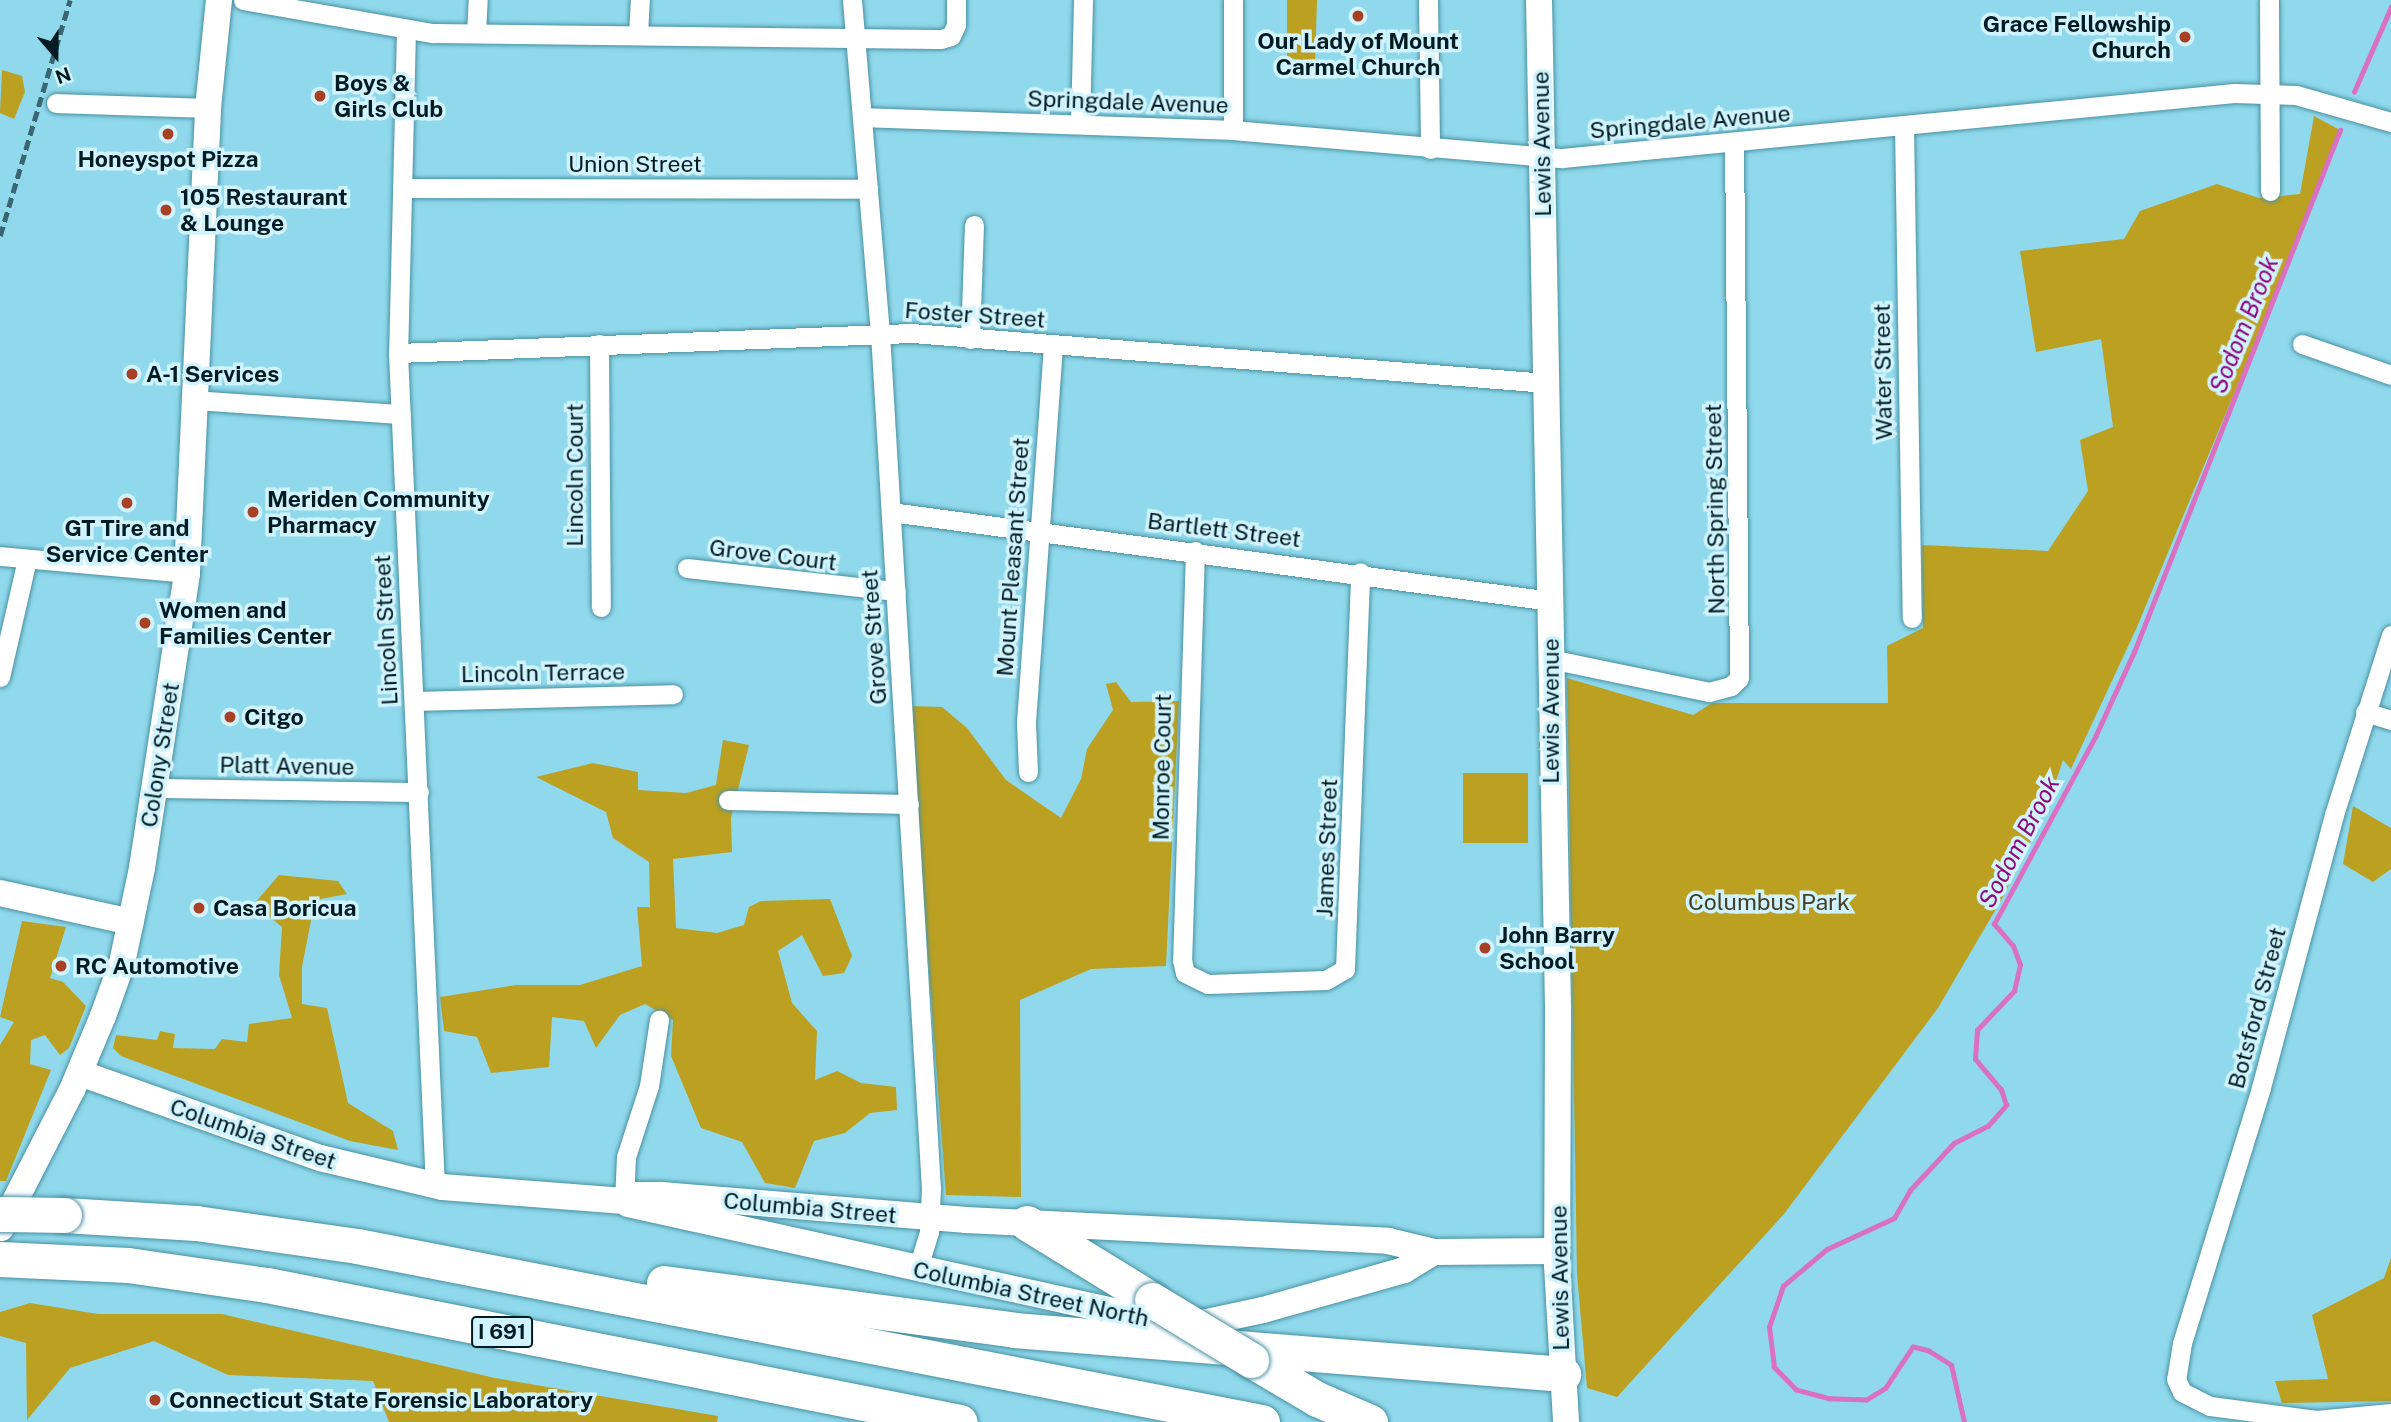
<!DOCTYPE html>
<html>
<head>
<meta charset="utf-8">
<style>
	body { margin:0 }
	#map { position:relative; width:2391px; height:1422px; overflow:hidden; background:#90d9ec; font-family:"Public Sans",sans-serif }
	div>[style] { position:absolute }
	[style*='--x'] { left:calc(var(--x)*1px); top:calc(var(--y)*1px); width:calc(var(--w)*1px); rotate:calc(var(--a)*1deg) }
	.green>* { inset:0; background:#bba021; transform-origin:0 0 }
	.stream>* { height:4.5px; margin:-2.25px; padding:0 2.25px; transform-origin:2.25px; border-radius:2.25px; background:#d970c2 }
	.roads { filter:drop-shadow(0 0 2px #4991a3) drop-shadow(0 0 2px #4991a3) }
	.street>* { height:19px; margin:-9.5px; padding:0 9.5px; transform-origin:9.5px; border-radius:9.5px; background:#fff }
	.secondary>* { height:26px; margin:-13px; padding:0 13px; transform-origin:13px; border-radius:13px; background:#fff }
	.highway>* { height:35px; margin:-17.5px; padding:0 17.5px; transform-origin:17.5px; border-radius:17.5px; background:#fff }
	.rail>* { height:4.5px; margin-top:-2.25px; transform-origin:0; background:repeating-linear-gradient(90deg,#396671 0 10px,transparent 0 15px) }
	.bridges { filter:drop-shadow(0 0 2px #4991a3) drop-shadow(0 0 2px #4991a3) }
	.highway-bridge>* { height:35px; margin:-17.5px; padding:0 17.5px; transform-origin:17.5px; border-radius:17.5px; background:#fff }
	.dots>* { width:19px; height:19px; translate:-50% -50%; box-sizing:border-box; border:4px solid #d0f3fd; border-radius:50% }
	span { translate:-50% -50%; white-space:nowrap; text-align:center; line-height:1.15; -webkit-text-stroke:7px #d0f3fd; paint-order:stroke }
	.shield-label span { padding:2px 5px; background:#d0f3fd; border:2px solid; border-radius:5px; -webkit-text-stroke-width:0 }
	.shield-label { font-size:21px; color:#001b22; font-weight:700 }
	.poi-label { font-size:23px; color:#001b22; font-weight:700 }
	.right { translate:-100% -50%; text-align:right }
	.left { translate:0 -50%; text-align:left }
	.street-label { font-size:23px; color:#001b22 }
	.park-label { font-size:23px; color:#443e26 }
	.water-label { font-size:24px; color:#8f087c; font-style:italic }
	.north { position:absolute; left:21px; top:21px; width:70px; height:70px; -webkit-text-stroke:5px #d0f3fd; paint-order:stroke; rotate:160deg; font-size:19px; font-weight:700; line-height:28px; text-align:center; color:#001b22 }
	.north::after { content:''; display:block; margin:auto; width:24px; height:32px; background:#001b22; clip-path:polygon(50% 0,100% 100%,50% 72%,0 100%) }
</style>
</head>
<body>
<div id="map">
	<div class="green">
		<i style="clip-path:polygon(1287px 0,1317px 0,1315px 64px,1287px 57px)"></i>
		<i style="clip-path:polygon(2px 70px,22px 76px,25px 92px,14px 119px,0 113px)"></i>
		<i style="clip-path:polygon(2314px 116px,2340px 130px,2282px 278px,2137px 627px,2071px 769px,2063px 760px,2048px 805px,2003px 897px,1938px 1008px,1784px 1214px,1617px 1397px,1587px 1388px,1577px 1274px,1567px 678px,1693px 715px,1712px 703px,1888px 703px,1887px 646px,1923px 628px,1922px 545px,2048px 551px,2088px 491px,2080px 440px,2113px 427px,2101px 339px,2036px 352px,2020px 251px,2124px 239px,2140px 211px,2217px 184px,2259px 198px,2300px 194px)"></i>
		<i style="clip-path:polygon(1116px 682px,1131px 702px,1179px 701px,1166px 966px,1091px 969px,1020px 1000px,1021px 1197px,946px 1195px,909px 706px,942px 707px,967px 728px,1006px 780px,1061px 818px,1081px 779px,1087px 749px,1113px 710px,1106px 684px)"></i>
		<i style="clip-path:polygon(723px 740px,749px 745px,731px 818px,732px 852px,673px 859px,676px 928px,717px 933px,744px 925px,749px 907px,761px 901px,830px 899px,852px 956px,844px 973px,823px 976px,802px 935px,778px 951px,792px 1003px,817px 1031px,815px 1080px,837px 1071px,861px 1083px,896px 1087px,897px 1110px,870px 1113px,845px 1133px,814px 1141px,795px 1188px,765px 1183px,742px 1142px,701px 1128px,671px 1056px,673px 1020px,645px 1004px,620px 1015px,596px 1048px,584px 1021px,552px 1017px,549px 1067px,491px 1073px,477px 1037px,444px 1031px,440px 997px,516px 985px,580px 985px,642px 966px,637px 907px,650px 907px,649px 862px,613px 838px,606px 812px,536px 777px,593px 763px,638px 772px,638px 790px,686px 793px,716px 785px)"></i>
		<i style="left:1463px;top:773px;width:65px;height:70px"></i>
		<i style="clip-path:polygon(2353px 806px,2391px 828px,2391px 869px,2373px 882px,2343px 864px)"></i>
		<i style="clip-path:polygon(279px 875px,338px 881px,347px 894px,315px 900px,302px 967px,302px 1004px,327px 1008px,348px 1103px,393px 1131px,398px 1150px,350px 1141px,121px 1056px,113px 1048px,116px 1035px,157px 1040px,160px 1031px,175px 1034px,173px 1048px,215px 1049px,222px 1039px,247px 1042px,249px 1024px,292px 1018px,279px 975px,282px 927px,254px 904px)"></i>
		<i style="clip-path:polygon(22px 921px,66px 927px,50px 978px,63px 982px,86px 1006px,69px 1048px,60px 1055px,45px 1035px,31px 1040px,30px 1064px,51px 1070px,6px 1181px,0 1181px,0 1045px,14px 1022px,0 1017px)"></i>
		<i style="clip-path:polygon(2391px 1258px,2391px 1401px,2282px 1403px,2275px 1381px,2328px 1379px,2312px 1315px,2384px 1278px)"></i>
		<i style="clip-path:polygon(30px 1303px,98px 1314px,222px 1314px,495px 1378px,718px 1416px,717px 1422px,389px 1422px,373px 1381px,228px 1375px,154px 1341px,70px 1368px,27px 1420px,26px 1343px,0 1336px,0 1312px)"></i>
	</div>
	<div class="stream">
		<i style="--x:2354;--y:92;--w:93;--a:-66.5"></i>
		<i style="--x:1964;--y:1422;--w:58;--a:-102.8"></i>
		<i style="--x:1951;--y:1365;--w:26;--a:-148"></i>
		<i style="--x:1929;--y:1351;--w:16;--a:-166"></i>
		<i style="--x:1913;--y:1347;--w:49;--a:123.4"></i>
		<i style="--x:1886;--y:1388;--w:22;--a:148"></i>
		<i style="--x:1867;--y:1400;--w:37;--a:-178"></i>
		<i style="--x:1830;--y:1399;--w:35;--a:-165"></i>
		<i style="--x:1796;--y:1390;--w:32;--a:-134"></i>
		<i style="--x:1774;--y:1367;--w:40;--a:-97.1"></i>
		<i style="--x:1769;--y:1327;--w:43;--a:-71.1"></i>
		<i style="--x:1783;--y:1286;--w:57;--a:-40.1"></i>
		<i style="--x:1827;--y:1249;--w:74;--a:-24.8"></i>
		<i style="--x:1894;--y:1218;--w:32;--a:-60"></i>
		<i style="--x:1910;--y:1190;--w:64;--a:-46.9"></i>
		<i style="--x:1954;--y:1143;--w:38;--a:-27"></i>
		<i style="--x:1988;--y:1126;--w:28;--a:-49"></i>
		<i style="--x:2006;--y:1105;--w:16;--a:-108"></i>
		<i style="--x:2001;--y:1090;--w:40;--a:-130"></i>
		<i style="--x:1975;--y:1059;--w:29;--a:-86"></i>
		<i style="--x:1977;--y:1030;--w:54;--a:-46.5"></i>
		<i style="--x:2014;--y:991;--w:27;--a:-77"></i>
		<i style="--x:2020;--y:965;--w:20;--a:-110"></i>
		<i style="--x:2013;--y:946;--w:29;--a:-131"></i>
		<i style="--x:1994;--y:924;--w:213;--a:-61.6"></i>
		<i style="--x:2095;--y:737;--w:94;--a:-65.4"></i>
		<i style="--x:2134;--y:652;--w:561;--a:-68.46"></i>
	</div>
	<div class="roads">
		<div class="street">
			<i style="--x:243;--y:0;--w:193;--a:9.9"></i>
			<i style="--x:433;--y:33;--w:508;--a:0.68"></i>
			<i style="--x:941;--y:39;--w:10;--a:-17"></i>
			<i style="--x:951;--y:36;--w:12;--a:-66"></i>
			<i style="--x:956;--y:25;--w:25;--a:-90"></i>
			<i style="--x:852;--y:0;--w:334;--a:85.2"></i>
			<i style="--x:880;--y:333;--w:857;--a:86.59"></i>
			<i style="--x:931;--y:1188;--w:44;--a:92.6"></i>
			<i style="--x:929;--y:1232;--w:39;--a:107"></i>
			<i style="--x:1428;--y:0;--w:149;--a:89.2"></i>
			<i style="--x:2269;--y:0;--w:191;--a:89.7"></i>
			<i style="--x:406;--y:30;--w:323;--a:91.4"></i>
			<i style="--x:398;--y:353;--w:834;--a:87.46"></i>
			<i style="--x:476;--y:33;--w:33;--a:-87"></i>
			<i style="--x:638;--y:35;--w:35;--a:-87"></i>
			<i style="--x:56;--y:103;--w:152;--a:1.9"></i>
			<i style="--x:862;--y:117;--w:371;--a:2"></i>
			<i style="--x:1233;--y:130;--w:330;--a:4.9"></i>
			<i style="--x:1562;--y:158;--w:675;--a:-5.52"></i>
			<i style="--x:2234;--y:93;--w:62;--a:1.8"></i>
			<i style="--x:2296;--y:95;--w:99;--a:15.9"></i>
			<i style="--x:1080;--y:124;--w:124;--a:-88.6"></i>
			<i style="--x:1904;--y:125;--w:493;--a:89.1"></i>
			<i style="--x:1233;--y:130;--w:130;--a:-90"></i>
			<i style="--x:402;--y:188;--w:466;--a:0.1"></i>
			<i style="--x:970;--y:339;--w:114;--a:-88"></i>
			<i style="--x:599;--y:344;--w:263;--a:89.6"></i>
			<i style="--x:2302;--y:344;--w:94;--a:19.2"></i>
			<i style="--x:398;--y:353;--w:514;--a:-2.23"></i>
			<i style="--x:912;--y:333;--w:638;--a:4.5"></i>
			<i style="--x:194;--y:400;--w:207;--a:3.9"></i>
			<i style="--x:891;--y:512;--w:666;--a:7.68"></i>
			<i style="--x:1195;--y:551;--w:409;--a:91.8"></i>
			<i style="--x:1182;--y:960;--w:13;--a:77"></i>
			<i style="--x:1185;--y:973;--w:25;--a:26"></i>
			<i style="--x:1208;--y:984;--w:118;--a:-1.9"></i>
			<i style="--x:1326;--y:980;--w:22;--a:-30"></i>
			<i style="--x:1345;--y:969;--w:397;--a:-87.8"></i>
			<i style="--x:0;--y:556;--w:188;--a:5.2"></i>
			<i style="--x:687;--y:568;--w:210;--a:6.3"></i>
			<i style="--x:2391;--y:635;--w:189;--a:107.6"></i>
			<i style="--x:2334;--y:815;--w:283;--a:105"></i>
			<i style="--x:2261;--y:1088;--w:267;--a:107.2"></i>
			<i style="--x:2182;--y:1343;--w:36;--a:99"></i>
			<i style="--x:2176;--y:1379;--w:14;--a:65"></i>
			<i style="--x:2182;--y:1392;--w:31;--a:27"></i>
			<i style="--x:2210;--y:1406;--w:107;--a:7.5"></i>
			<i style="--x:2316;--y:1420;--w:75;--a:-5.3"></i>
			<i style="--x:1550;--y:659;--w:162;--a:11.7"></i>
			<i style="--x:1709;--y:692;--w:23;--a:-15"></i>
			<i style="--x:1731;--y:686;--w:11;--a:-45"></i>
			<i style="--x:1739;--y:678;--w:536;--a:-90.53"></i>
			<i style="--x:0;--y:677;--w:121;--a:-77.1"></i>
			<i style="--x:414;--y:701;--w:259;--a:-1.5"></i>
			<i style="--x:2365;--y:712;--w:27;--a:17"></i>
			<i style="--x:1028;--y:772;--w:50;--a:-92.3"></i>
			<i style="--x:1026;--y:722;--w:378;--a:-85.9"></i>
			<i style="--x:155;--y:788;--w:264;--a:0.9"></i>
			<i style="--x:728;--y:800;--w:181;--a:1.3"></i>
			<i style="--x:624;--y:1201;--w:44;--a:-87.4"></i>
			<i style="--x:626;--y:1157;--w:75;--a:-72.1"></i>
			<i style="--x:649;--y:1086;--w:67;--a:-81.4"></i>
		</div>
		<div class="secondary">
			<i style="--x:1539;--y:0;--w:1012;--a:88.92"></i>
			<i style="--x:1558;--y:1012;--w:253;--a:90.2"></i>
			<i style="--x:1557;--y:1265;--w:157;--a:86.7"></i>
			<i style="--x:0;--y:893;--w:134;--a:12.5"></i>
			<i style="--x:80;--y:1073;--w:255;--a:19.5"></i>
			<i style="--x:320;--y:1158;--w:125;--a:13.4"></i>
			<i style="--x:442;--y:1187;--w:183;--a:4.4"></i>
			<i style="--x:624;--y:1201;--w:14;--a:-25"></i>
			<i style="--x:637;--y:1195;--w:25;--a:0"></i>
			<i style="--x:662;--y:1195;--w:305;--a:4.7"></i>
			<i style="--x:966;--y:1220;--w:423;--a:2.8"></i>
			<i style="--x:1388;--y:1241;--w:47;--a:13.4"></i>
			<i style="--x:1434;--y:1252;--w:123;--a:-0.5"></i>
			<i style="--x:628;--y:1204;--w:553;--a:12.43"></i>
			<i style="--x:1168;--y:1323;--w:39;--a:-1"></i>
			<i style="--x:1207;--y:1322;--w:57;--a:-12.1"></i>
			<i style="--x:1263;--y:1310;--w:147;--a:-15.8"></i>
			<i style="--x:1404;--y:1270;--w:35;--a:-31"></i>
			<i style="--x:1;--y:1228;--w:155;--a:-62.8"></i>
			<i style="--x:72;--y:1090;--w:80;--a:-67.3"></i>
			<i style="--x:103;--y:1016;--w:56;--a:-70.3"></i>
			<i style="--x:122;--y:963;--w:97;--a:-78.1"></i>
			<i style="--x:142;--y:868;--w:298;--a:-81.3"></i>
			<i style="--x:187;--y:573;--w:465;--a:-87.4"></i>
			<i style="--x:208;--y:108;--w:109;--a:-84.2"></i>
		</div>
		<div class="highway">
			<i style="--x:64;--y:1215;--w:132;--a:3.5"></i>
			<i style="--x:196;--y:1223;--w:163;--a:8.1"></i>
			<i style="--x:357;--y:1246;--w:922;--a:11.01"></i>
			<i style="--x:1027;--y:1223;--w:147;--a:31.6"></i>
			<i style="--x:0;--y:1259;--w:128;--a:2.7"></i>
			<i style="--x:128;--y:1265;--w:140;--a:8.2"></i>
			<i style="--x:267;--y:1285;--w:706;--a:11.18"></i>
			<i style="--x:664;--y:1283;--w:353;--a:7.6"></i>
			<i style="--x:1014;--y:1330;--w:551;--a:4.58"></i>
			<i style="--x:1251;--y:1360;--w:77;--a:30.6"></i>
			<i style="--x:1317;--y:1399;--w:58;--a:23.5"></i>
		</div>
	</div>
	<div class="rail">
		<i style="--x:0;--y:236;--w:246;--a:-73.5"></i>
	</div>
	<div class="bridges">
		<div class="highway-bridge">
			<i style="--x:0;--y:1214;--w:64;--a:0.9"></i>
			<i style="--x:1152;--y:1300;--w:116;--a:31.2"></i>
		</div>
	</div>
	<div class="dots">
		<i style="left:1358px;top:16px;background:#a84023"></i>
		<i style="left:2185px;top:37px;background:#a84023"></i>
		<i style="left:320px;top:96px;background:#a84023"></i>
		<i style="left:168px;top:134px;background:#a84023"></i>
		<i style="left:166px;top:210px;background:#a84023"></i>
		<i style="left:132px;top:374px;background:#a84023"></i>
		<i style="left:127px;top:503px;background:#a84023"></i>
		<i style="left:253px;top:512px;background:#a84023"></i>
		<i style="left:145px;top:623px;background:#a84023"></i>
		<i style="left:230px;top:717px;background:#a84023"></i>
		<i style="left:199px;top:908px;background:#a84023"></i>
		<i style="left:1485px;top:948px;background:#a84023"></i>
		<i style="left:61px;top:966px;background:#a84023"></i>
		<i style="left:155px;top:1400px;background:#a84023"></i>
	</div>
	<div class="shield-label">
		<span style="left:502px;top:1332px">I 691</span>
	</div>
	<div class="poi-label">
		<span class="right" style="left:2171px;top:37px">Grace Fellowship<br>Church</span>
		<span style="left:1358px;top:54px">Our Lady of Mount<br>Carmel Church</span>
		<span class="left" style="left:334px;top:96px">Boys &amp;<br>Girls Club</span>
		<span style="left:168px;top:159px">Honeyspot Pizza</span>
		<span class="left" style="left:180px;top:210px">105 Restaurant<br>&amp; Lounge</span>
		<span class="left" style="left:146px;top:374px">A-1 Services</span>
		<span class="left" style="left:267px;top:512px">Meriden Community<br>Pharmacy</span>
		<span style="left:127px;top:541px">GT Tire and<br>Service Center</span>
		<span class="left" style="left:159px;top:623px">Women and<br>Families Center</span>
		<span class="left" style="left:244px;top:717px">Citgo</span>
		<span class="left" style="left:213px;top:908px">Casa Boricua</span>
		<span class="left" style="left:1499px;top:948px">John Barry<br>School</span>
		<span class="left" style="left:75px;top:966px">RC Automotive</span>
		<span class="left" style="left:169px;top:1400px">Connecticut State Forensic Laboratory</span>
	</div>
	<div class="street-label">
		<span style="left:1128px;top:102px;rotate:2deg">Springdale Avenue</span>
		<span style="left:1690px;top:122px;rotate:-5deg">Springdale Avenue</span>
		<span style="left:1542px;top:144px;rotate:-91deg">Lewis Avenue</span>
		<span style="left:635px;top:164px">Union Street</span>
		<span style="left:975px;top:315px;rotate:4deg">Foster Street</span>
		<span style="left:1883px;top:372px;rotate:-91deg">Water Street</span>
		<span style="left:575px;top:475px;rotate:-90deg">Lincoln Court</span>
		<span style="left:1715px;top:509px;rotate:-91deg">North Spring Street</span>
		<span style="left:1224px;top:530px;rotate:7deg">Bartlett Street</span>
		<span style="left:773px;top:555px;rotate:7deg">Grove Court</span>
		<span style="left:1013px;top:557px;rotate:-86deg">Mount Pleasant Street</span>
		<span style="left:386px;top:630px;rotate:-93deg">Lincoln Street</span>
		<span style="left:874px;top:637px;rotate:-94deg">Grove Street</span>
		<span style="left:543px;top:673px;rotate:-1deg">Lincoln Terrace</span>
		<span style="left:1551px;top:711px;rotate:-90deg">Lewis Avenue</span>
		<span style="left:160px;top:755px;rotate:-81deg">Colony Street</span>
		<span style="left:287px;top:766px;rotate:1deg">Platt Avenue</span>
		<span style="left:1162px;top:767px;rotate:-89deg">Monroe Court</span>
		<span style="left:1327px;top:848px;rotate:-88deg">James Street</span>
		<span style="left:2257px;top:1008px;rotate:-75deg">Botsford Street</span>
		<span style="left:253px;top:1134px;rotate:19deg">Columbia Street</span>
		<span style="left:810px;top:1208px;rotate:5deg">Columbia Street</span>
		<span style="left:1560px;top:1278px;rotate:-91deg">Lewis Avenue</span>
		<span style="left:1031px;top:1294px;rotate:12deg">Columbia Street North</span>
	</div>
	<div class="park-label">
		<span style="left:1769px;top:902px">Columbus Park</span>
	</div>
	<div class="water-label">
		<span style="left:2244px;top:325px;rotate:-68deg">Sodom Brook</span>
		<span style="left:2019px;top:842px;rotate:-62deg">Sodom Brook</span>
	</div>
	<div class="north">N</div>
</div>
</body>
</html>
